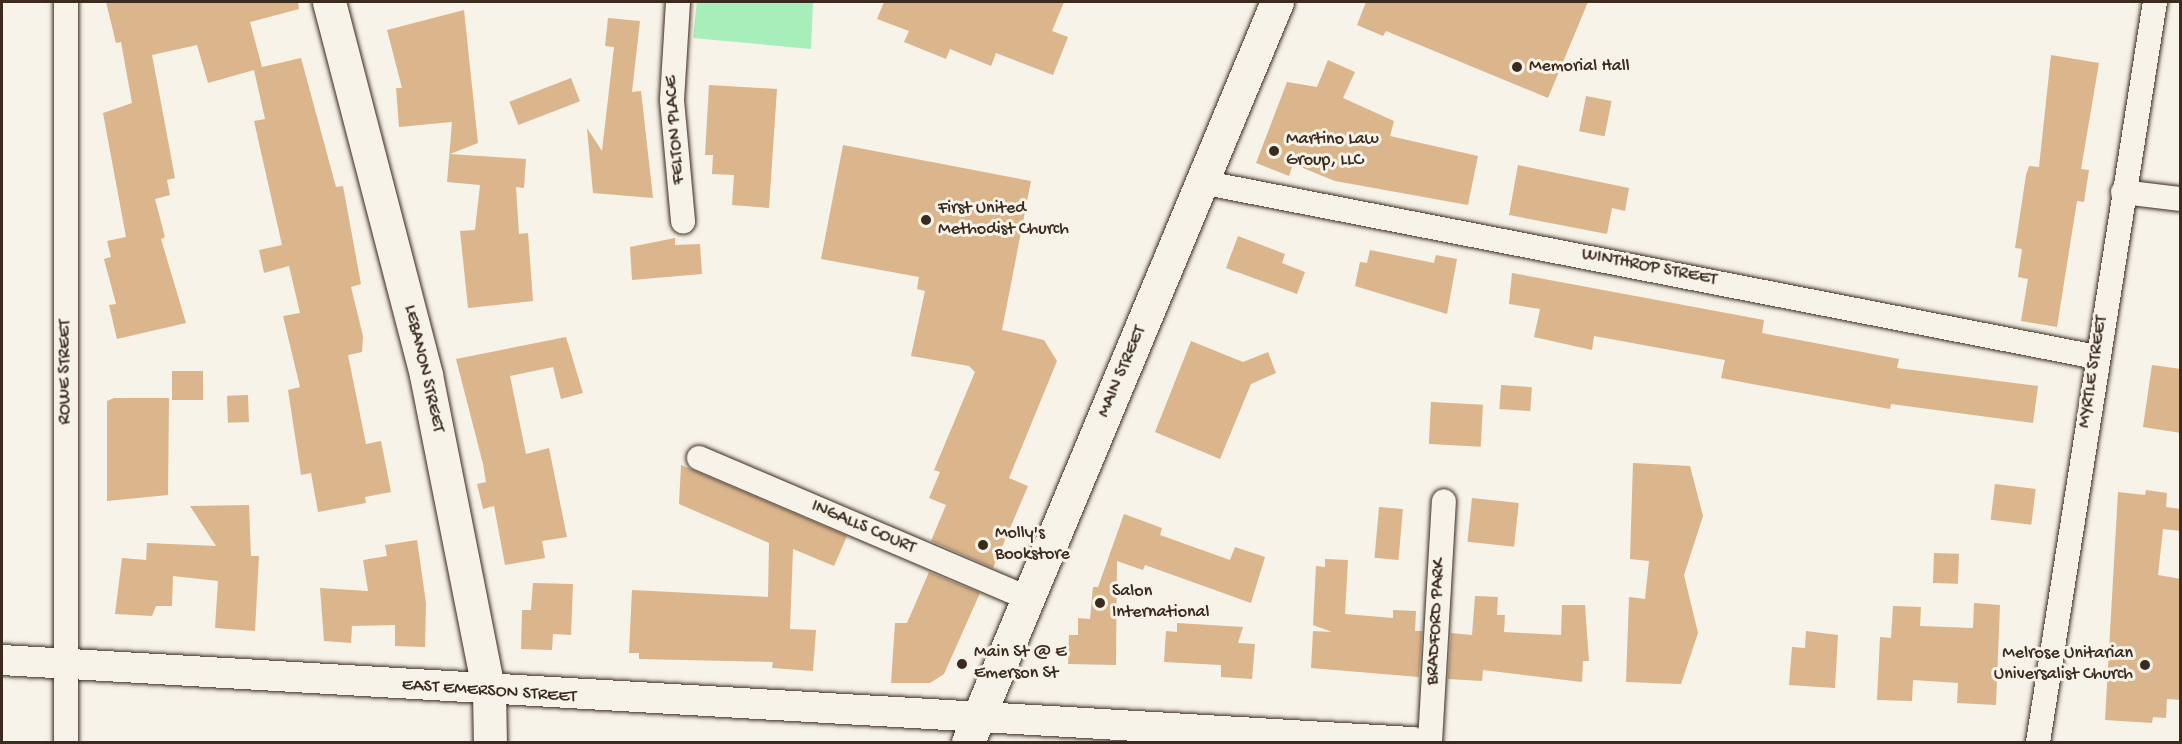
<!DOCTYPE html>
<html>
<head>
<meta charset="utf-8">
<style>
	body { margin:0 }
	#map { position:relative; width:2182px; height:744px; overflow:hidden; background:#f7f3e8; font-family:"Gochi Hand",sans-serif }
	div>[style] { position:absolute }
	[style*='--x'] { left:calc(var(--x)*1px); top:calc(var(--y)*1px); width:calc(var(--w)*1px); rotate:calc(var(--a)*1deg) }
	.green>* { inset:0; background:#a7eebb }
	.building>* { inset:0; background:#dbb58c; transform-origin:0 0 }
	.roads { filter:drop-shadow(0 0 2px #3b2a1e) drop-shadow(0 0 2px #3b2a1e) }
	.minor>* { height:24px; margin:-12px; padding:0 12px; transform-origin:12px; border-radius:12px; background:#f7f3e8 }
	.tertiary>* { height:30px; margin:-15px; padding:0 15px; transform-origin:15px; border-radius:15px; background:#f7f3e8 }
	.secondary>* { height:33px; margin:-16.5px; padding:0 16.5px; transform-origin:16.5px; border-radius:16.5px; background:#f7f3e8 }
	.primary>* { height:33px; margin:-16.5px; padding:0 16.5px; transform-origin:16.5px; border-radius:16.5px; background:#f7f3e8 }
	.dots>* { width:16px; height:16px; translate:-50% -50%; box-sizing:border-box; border:3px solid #f7f3e8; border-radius:50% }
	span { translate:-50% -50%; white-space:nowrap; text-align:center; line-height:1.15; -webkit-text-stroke:6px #f7f3e8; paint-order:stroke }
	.poi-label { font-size:18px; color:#3b2a1e }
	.left { translate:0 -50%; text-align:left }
	.right { translate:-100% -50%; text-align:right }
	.street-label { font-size:18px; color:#3b2a1e }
	.frame { position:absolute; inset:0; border:3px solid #3b2a1e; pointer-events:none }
</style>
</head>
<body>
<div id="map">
	<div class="green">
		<i style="clip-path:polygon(697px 2px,813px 2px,811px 49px,693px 38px)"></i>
	</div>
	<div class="building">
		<i style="clip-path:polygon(106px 2px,298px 2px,299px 9px,250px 22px,262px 67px,301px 58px,336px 187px,343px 186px,361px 284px,351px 287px,363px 336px,362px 352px,348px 355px,366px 444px,381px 441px,391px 492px,365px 497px,366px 503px,318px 512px,311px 473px,301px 475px,288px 390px,300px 387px,283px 316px,300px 313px,289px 266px,264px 273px,259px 250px,282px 245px,254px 121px,265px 119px,254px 70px,208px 83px,197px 45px,152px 55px,175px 178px,167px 180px,170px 195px,155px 199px,165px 237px,161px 239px,186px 323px,117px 339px,109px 305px,116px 304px,104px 259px,111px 257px,107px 241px,126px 237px,103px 113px,132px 103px,121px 42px,116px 43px)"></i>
		<i style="clip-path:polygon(884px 2px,1064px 2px,1052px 31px,1068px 37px,1053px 75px,996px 53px,991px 66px,950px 49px,946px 59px,904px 42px,909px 31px,877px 19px)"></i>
		<i style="clip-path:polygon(1366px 2px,1588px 2px,1548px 98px,1386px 31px,1383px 36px,1357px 25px)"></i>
		<i style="clip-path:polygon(464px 10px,478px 143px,450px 154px,526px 159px,524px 188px,516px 187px,519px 234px,528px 233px,533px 301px,468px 308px,460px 231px,475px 230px,480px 185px,447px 182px,452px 122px,399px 127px,396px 88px,402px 88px,387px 30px)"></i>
		<i style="clip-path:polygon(608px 18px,640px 21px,632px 92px,641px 91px,653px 198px,593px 193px,587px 128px,602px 151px,614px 47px,605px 46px)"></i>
		<i style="clip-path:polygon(2051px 55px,2099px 63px,2081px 169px,2089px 170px,2084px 202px,2077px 201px,2057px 327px,2021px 321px,2028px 279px,2018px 277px,2022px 249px,2015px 248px,2026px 175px,2029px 166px,2039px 167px)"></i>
		<i style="clip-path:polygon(1328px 60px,1355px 72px,1343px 98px,1394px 121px,1390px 136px,1478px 156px,1468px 205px,1335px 181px,1293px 164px,1289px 176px,1256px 163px,1287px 82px,1317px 87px)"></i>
		<i style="left:571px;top:78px;width:25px;height:66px;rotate:69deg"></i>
		<i style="clip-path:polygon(709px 85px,777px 89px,769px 208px,732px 205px,734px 175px,712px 174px,713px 155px,705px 155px)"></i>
		<i style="left:1586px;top:96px;width:26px;height:36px;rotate:11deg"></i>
		<i style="clip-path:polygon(843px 145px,1031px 181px,1002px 330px,1044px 340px,1057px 361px,1009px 478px,1028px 486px,993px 568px,931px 541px,946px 505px,929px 498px,940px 472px,934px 470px,975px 372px,969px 366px,911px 356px,925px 291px,917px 289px,919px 277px,821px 259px)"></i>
		<i style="clip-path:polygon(1518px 165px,1629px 188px,1625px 211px,1612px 208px,1607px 234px,1509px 215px)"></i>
		<i style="clip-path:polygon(1238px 236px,1285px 254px,1282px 263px,1305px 272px,1297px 294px,1226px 268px)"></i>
		<i style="clip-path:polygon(675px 238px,675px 245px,700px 244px,702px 274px,632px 280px,630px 247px)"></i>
		<i style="clip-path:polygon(1370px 250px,1434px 263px,1436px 255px,1457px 259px,1447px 314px,1355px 286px,1360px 262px,1367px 263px)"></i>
		<i style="clip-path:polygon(1512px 273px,1764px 320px,1762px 333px,1899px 359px,1897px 368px,2038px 386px,2033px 423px,1891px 404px,1890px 409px,1752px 384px,1721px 378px,1725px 360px,1594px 336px,1592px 350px,1534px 337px,1540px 309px,1509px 304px)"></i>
		<i style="clip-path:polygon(566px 337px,583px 393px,561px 399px,553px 367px,510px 376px,526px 454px,549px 448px,567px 537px,542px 541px,545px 558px,505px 565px,494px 506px,483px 509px,477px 484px,486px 482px,483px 464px,456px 359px)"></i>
		<i style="clip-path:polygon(1191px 341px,1243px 362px,1268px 352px,1276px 373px,1251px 384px,1220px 459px,1155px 432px)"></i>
		<i style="clip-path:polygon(2152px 365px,2181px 369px,2181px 433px,2143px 427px)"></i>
		<i style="left:172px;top:371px;width:31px;height:29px"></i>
		<i style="left:1501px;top:385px;width:31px;height:24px;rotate:4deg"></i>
		<i style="left:248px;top:395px;width:27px;height:21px;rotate:88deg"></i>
		<i style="clip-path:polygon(114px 398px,169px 398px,168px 495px,107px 501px,107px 401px)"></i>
		<i style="left:1431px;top:402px;width:52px;height:42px;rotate:3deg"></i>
		<i style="clip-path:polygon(1633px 463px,1690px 466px,1703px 516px,1684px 575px,1698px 633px,1681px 684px,1626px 682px,1629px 597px,1645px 599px,1649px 561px,1630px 559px)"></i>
		<i style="clip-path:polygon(681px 465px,847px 536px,834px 566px,793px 549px,790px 629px,816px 630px,813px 671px,772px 668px,773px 662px,639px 659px,639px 653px,629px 653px,632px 590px,768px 597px,769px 543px,679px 504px)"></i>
		<i style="left:1995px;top:484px;width:41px;height:36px;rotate:7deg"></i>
		<i style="clip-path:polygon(2146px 490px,2167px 493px,2166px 507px,2181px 509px,2181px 531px,2163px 529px,2158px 575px,2181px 579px,2181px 700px,2167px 699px,2166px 718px,2153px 717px,2152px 723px,2105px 720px,2118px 492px,2145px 495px)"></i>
		<i style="left:1472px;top:498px;width:47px;height:44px;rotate:6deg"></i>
		<i style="clip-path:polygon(249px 505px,251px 556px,259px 556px,255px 631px,215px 628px,218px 581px,173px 576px,172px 606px,156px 606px,152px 616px,115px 614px,122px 558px,146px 560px,147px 543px,216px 546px,190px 506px)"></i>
		<i style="left:1379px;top:507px;width:24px;height:51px;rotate:5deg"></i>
		<i style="clip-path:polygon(1124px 514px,1162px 528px,1160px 535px,1230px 560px,1235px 547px,1265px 557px,1251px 603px,1145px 565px,1143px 570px,1117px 561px,1116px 665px,1068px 664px,1069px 635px,1078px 635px,1078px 618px,1090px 619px,1093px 587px,1098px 587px)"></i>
		<i style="clip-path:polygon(417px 540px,426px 603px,425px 647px,395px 646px,395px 625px,352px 626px,351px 643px,324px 641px,320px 588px,368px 591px,363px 560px,387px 556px,385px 545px)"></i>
		<i style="left:1934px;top:553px;width:25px;height:30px;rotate:2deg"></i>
		<i style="clip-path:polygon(1325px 559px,1348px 560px,1345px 614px,1393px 618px,1393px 610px,1416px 611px,1415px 631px,1422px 631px,1419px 677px,1311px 668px,1313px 631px,1332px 632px,1313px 625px,1316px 566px,1325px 567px)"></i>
		<i style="clip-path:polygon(929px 572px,980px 593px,944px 674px,930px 683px,891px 683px,895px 623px,907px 623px)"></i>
		<i style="clip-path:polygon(533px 583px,573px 584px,571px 635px,553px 634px,552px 650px,521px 649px,522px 610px,531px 610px)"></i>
		<i style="clip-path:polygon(1475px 596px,1498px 597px,1497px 615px,1505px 615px,1504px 632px,1561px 635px,1562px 605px,1585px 605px,1589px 661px,1583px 661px,1582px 682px,1483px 670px,1482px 681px,1448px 679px,1451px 633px,1472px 635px)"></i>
		<i style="clip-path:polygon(1974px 603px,2000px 605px,1996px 705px,1957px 703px,1958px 683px,1913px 680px,1912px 701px,1877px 700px,1880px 637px,1891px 638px,1893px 606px,1921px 607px,1920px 626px,1973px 628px)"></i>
		<i style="clip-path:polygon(1177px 623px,1243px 627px,1238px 643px,1255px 644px,1252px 679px,1221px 677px,1221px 665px,1164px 662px,1166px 631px,1177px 632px)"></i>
		<i style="clip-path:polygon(1806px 631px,1838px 635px,1835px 688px,1789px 685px,1792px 647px,1805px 648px)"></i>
	</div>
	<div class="roads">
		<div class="minor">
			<i style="--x:678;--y:2;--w:98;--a:93.5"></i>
			<i style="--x:672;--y:100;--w:122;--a:84.8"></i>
			<i style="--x:1201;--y:182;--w:912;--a:11.06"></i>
			<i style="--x:2123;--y:192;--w:57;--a:7"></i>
			<i style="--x:699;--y:458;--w:357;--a:23.1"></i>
			<i style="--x:66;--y:742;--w:740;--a:-90"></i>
			<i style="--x:1430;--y:742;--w:241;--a:-86.7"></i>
			<i style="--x:2038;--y:742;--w:749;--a:-81.02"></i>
		</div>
		<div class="tertiary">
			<i style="--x:2;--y:660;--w:1413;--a:3.33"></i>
		</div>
		<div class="secondary">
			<i style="--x:329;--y:2;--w:385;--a:75.4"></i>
			<i style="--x:426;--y:375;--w:323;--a:78.8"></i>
			<i style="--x:489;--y:692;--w:50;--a:88.9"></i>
		</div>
		<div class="primary">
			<i style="--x:968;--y:742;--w:802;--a:-67.34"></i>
		</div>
	</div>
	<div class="dots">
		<i style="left:1517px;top:67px;background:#3b2a1e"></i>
		<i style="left:1274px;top:151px;background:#3b2a1e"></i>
		<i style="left:926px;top:220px;background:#3b2a1e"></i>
		<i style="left:983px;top:545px;background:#3b2a1e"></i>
		<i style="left:1100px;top:603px;background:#3b2a1e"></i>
		<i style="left:962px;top:664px;background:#3b2a1e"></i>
		<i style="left:2145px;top:665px;background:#3b2a1e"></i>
	</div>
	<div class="poi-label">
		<span class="left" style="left:1529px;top:67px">Memorial Hall</span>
		<span class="left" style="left:1286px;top:151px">Martino Law<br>Group, LLC</span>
		<span class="left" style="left:938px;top:220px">First United<br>Methodist Church</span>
		<span class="left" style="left:995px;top:545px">Molly's<br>Bookstore</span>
		<span class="left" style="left:1112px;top:603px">Salon<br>International</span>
		<span class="left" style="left:974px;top:664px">Main St @ E<br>Emerson St</span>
		<span class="right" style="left:2133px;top:665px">Melrose Unitarian<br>Universalist Church</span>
	</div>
	<div class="street-label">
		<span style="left:676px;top:130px;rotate:-94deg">FELTON PLACE</span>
		<span style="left:1649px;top:268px;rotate:11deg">WINTHROP STREET</span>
		<span style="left:423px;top:369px;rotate:77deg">LEBANON STREET</span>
		<span style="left:66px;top:372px;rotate:-90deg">ROWE STREET</span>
		<span style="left:1123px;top:372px;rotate:-67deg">MAIN STREET</span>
		<span style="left:2094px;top:372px;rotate:-81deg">MYRTLE STREET</span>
		<span style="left:863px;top:528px;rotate:23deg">INGALLS COURT</span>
		<span style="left:1437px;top:622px;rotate:-87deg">BRADFORD PARK</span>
		<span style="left:489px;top:692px;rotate:4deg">EAST EMERSON STREET</span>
	</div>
	<div class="frame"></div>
</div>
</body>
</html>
